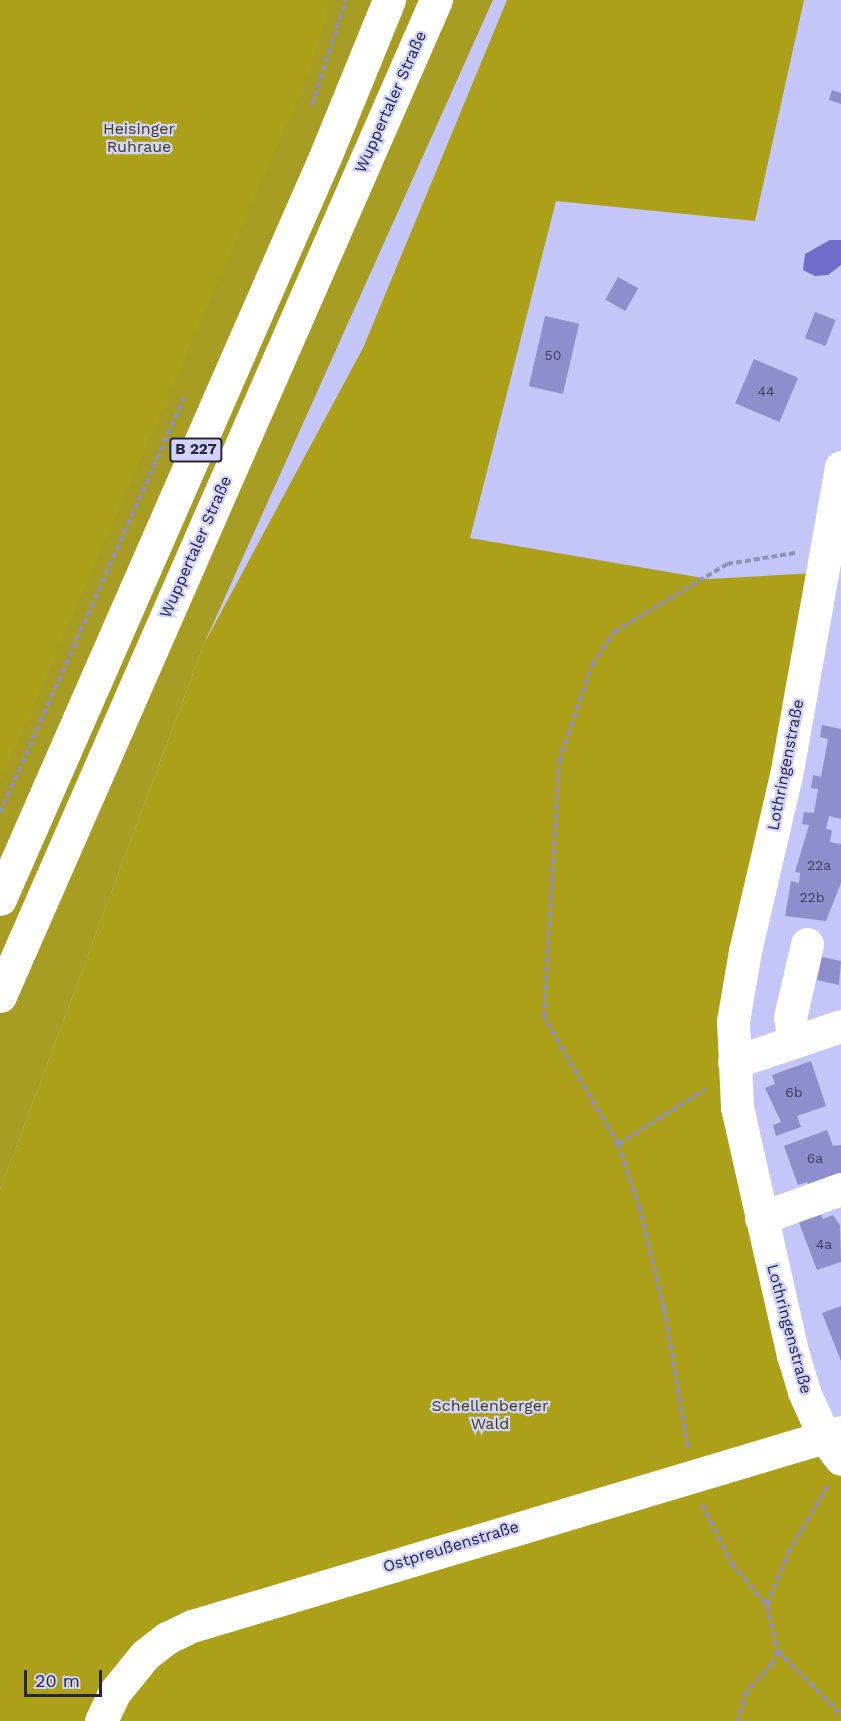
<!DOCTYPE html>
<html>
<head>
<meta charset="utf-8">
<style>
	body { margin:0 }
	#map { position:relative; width:841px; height:1721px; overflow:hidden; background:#c4c5f9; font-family:"Work Sans",sans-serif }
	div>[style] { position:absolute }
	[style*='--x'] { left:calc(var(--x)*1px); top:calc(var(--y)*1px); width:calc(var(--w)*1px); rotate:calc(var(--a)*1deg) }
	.green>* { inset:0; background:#a79d23 }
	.forest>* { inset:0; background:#aca019 }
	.water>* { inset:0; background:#716bc9 }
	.building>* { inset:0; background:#8f8ecc; transform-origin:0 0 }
	.path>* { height:4px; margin-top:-2px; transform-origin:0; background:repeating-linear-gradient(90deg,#9090bb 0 6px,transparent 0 9px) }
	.minor>* { height:33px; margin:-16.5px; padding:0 16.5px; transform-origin:16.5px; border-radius:16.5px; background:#fff }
	.major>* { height:33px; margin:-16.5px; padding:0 16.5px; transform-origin:16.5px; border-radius:16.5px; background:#fff }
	span { translate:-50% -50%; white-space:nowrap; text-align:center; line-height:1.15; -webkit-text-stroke:4.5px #d2d3fb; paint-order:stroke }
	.number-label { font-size:14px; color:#414062 }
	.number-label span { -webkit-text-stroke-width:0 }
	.shield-label span { padding:2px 4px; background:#d2d3fb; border:2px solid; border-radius:4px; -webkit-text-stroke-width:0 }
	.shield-label { font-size:15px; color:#27263f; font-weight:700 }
	.street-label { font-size:16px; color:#27263f }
	.park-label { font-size:16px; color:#413c08 }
	.scale { position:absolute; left:24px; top:1670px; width:78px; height:27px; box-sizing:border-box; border:3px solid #27263f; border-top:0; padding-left:8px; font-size:18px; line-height:21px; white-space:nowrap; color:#27263f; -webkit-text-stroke:4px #d2d3fb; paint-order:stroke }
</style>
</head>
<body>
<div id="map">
	<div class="green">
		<i style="clip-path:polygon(0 0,493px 0,204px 644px,0 1190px)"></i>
	</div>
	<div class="forest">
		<i style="clip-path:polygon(0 0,331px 0,309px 73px,0 782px)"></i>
		<i style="clip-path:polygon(507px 0,804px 0,755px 221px,556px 201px,470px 538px,709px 579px,815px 573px,730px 1063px,841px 1470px,841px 1721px,0 1721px,0 1190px,204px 644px,363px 348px)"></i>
	</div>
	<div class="water">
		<i style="clip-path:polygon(830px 240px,841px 240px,841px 265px,828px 275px,815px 276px,803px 270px,805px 254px)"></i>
	</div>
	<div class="building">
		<i style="clip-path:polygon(832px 90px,841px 93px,841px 104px,829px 100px)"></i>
		<i style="left:618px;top:277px;width:23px;height:26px;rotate:29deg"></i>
		<i style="left:815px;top:312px;width:22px;height:28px;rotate:21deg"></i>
		<i style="left:545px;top:316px;width:35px;height:72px;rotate:13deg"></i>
		<i style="left:754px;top:359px;width:48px;height:48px;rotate:23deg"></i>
		<i style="clip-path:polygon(822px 725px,841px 729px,841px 819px,829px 816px,826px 829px,832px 830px,830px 842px,841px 844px,841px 883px,826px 921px,785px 916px,791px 881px,799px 883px,800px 873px,795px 872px,809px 825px,802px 824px,804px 812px,814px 813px,818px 789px,811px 788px,813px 775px,821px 777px,828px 739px,820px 737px)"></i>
		<i style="clip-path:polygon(822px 957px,841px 961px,839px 985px,817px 980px)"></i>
		<i style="clip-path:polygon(811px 1061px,826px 1106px,797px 1116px,801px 1127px,776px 1136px,773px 1125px,781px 1122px,765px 1088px,775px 1084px,772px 1075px)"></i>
		<i style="clip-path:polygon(827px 1130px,833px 1146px,841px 1145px,841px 1182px,811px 1193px,807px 1182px,798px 1185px,784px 1146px)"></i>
		<i style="clip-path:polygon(818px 1207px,823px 1219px,833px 1215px,840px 1225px,841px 1262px,817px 1270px,796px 1215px)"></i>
		<i style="clip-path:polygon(841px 1306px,841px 1361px,822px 1313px)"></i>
	</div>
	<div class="path">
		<i style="--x:312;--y:105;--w:110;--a:-72.1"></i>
		<i style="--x:0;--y:813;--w:454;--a:-66.1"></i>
		<i style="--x:618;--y:1144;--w:104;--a:-32"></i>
		<i style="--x:688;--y:1447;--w:141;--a:-99.8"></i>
		<i style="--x:664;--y:1308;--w:102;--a:-103.6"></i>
		<i style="--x:640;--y:1209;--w:69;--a:-108.7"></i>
		<i style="--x:618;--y:1144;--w:147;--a:-120.2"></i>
		<i style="--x:544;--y:1017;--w:256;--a:-86.6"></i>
		<i style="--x:559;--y:761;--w:102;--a:-71"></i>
		<i style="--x:592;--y:665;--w:40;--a:-56"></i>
		<i style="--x:614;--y:632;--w:132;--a:-31"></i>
		<i style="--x:727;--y:564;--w:69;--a:-9.2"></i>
		<i style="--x:702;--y:1504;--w:67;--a:63.4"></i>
		<i style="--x:732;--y:1564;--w:54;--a:49.5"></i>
		<i style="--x:767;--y:1605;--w:47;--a:76.6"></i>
		<i style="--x:778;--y:1651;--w:14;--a:115"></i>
		<i style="--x:772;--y:1664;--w:37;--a:133"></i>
		<i style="--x:747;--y:1691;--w:31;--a:107"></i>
		<i style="--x:767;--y:1605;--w:56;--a:-68"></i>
		<i style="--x:788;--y:1553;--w:80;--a:-59.3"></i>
		<i style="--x:778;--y:1651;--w:89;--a:45"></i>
	</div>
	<div class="minor">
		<i style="--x:841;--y:467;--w:313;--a:100.1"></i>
		<i style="--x:786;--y:775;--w:181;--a:103.1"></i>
		<i style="--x:745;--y:951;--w:71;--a:99.7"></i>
		<i style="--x:733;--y:1021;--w:86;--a:87.3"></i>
		<i style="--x:737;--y:1107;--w:254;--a:77.3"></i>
		<i style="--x:793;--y:1355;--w:39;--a:73"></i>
		<i style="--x:804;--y:1392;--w:51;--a:65.5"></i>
		<i style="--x:825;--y:1438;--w:26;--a:53"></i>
		<i style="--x:794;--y:1042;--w:25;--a:-99"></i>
		<i style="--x:790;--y:1017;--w:75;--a:-76.9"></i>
		<i style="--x:734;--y:1062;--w:113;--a:-18.6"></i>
		<i style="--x:761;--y:1218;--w:85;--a:-19.9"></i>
		<i style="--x:101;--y:1721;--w:31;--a:-65"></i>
		<i style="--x:114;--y:1693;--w:49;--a:-50.8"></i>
		<i style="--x:145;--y:1655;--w:28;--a:-38"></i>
		<i style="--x:167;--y:1638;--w:28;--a:-26"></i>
		<i style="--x:192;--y:1626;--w:677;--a:-16.64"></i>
	</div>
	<div class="major">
		<i style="--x:0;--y:899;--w:810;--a:-66.35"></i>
		<i style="--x:325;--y:157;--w:170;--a:-67.8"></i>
		<i style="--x:0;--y:996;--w:1087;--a:-66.36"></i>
	</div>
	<div class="number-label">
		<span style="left:553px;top:355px">50</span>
		<span style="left:766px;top:391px">44</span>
		<span style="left:819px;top:865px">22a</span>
		<span style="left:812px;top:897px">22b</span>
		<span style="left:794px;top:1092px">6b</span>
		<span style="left:815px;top:1158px">6a</span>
		<span style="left:824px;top:1244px">4a</span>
	</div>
	<div class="shield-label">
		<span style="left:196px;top:450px">B 227</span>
	</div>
	<div class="street-label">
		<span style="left:391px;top:102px;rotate:-66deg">Wuppertaler Straße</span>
		<span style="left:196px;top:547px;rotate:-66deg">Wuppertaler Straße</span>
		<span style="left:786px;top:765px;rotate:-79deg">Lothringenstraße</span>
		<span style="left:789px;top:1329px;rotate:75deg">Lothringenstraße</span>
		<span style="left:451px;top:1547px;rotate:-17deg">Ostpreußenstraße</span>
	</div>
	<div class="park-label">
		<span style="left:139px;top:138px">Heisinger<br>Ruhraue</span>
		<span style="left:490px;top:1415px">Schellenberger<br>Wald</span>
	</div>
	<div class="scale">20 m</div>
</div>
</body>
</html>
